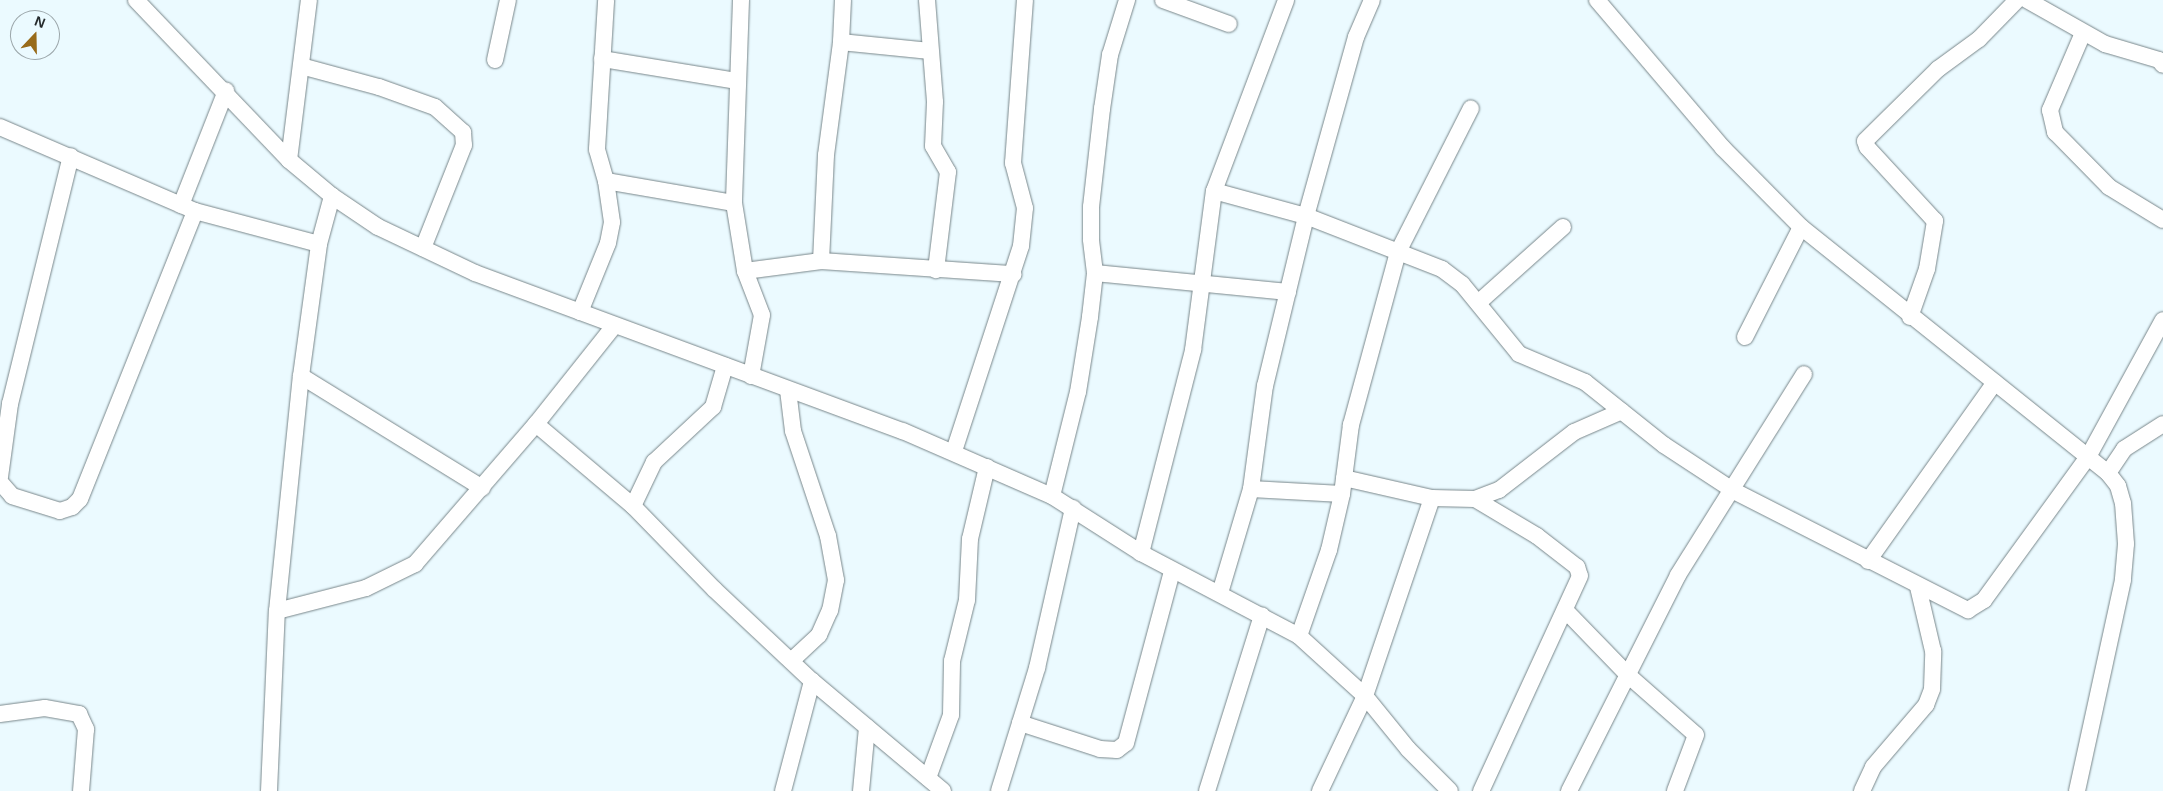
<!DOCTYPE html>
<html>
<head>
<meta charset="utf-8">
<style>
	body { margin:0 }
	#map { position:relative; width:2163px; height:791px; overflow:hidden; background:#ebfaff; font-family:Arial,sans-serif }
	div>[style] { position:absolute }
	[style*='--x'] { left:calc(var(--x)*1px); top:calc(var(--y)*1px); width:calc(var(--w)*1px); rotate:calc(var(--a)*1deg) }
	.roads { filter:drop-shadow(0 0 1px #78868a) drop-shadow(0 0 1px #78868a) }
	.minor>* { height:16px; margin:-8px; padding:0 8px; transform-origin:8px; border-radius:8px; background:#fff }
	span { translate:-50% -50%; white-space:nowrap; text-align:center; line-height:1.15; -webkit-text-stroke:5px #ebfaff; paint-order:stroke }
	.north { position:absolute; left:10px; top:10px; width:50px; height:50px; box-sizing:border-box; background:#ebfaff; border:1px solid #9ca7ab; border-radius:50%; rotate:21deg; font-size:14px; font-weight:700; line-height:20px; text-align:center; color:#262b2d }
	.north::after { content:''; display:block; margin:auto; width:18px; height:22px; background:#986b1a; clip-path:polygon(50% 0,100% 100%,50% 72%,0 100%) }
</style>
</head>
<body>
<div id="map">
	<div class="roads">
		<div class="minor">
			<i style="--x:136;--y:0;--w:221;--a:46.3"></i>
			<i style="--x:289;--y:160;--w:56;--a:39.9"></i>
			<i style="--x:332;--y:196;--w:55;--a:34"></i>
			<i style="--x:378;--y:227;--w:107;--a:25.4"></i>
			<i style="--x:475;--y:273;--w:456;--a:20.3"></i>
			<i style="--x:903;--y:431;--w:163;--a:23.6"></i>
			<i style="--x:1052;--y:496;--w:106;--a:32.6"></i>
			<i style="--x:1141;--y:553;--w:178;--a:27.7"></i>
			<i style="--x:1299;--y:636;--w:89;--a:42.3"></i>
			<i style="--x:1365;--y:696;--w:68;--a:50.9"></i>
			<i style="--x:1408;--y:749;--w:59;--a:45"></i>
			<i style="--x:741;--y:0;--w:203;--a:92"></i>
			<i style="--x:734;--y:203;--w:69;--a:80.8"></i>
			<i style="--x:745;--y:271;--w:47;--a:68.9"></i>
			<i style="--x:762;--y:315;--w:62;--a:100.2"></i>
			<i style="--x:927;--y:0;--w:102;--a:85.5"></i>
			<i style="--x:935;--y:102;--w:44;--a:92.6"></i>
			<i style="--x:933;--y:146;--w:30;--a:60"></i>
			<i style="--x:948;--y:172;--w:99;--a:97"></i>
			<i style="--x:1163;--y:0;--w:70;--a:20"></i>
			<i style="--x:1597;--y:0;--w:194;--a:49.6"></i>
			<i style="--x:1723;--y:148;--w:111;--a:45.4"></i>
			<i style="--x:1801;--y:227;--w:393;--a:38.7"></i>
			<i style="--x:2108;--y:473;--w:16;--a:52"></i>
			<i style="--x:2118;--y:486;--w:18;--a:74"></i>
			<i style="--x:2123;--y:503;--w:41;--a:85.8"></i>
			<i style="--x:2126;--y:544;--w:36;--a:95"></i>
			<i style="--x:2123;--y:580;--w:216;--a:102.3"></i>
			<i style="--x:2027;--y:0;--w:90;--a:29.4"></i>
			<i style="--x:2105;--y:44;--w:56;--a:16.5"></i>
			<i style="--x:2159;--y:60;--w:6;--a:51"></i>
			<i style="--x:2083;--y:33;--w:84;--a:113.2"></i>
			<i style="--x:2050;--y:110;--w:23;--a:77"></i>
			<i style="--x:2055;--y:132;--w:77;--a:45.5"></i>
			<i style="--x:2109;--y:187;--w:63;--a:31.4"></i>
			<i style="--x:841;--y:42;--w:89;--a:5.8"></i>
			<i style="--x:602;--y:59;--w:137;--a:9.3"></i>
			<i style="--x:495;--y:60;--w:61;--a:-77.8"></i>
			<i style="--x:301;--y:66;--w:81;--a:15.1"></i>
			<i style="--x:379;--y:87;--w:59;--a:19.7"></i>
			<i style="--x:435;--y:107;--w:38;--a:42"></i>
			<i style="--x:463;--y:132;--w:13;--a:86"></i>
			<i style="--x:464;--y:145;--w:111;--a:111.7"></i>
			<i style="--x:0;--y:127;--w:212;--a:23.3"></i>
			<i style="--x:195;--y:211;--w:128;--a:14.9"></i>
			<i style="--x:289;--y:160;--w:161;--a:-82.9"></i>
			<i style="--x:606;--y:181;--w:130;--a:9.8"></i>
			<i style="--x:1214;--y:191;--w:95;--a:15.2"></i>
			<i style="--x:1306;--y:216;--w:146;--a:21.3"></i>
			<i style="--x:1442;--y:269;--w:25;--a:37"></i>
			<i style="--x:1462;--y:284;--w:90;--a:50.8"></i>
			<i style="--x:1519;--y:354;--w:72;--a:23"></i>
			<i style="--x:1585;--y:382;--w:101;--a:38.6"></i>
			<i style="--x:1664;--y:445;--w:84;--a:33.3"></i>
			<i style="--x:1734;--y:491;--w:263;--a:27"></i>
			<i style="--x:1968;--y:610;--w:19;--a:-32"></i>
			<i style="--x:1984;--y:600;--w:177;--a:-54"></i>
			<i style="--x:2088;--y:457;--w:156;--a:-61.3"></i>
			<i style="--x:181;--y:205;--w:123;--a:-68.5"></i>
			<i style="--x:821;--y:261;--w:106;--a:-87.3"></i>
			<i style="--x:826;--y:155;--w:114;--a:-82.4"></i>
			<i style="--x:841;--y:42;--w:42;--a:-87.3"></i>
			<i style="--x:745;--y:271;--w:77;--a:-7.5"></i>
			<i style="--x:821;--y:261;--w:193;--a:3.9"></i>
			<i style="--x:1095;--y:273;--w:194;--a:5.6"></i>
			<i style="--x:1478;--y:303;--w:114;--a:-41.8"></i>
			<i style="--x:580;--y:312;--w:74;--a:-67.9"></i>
			<i style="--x:608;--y:243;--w:21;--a:-79"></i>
			<i style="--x:612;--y:222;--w:41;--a:-98.3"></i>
			<i style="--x:606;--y:181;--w:33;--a:-106"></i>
			<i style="--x:597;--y:149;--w:149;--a:-86.5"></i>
			<i style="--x:1910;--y:317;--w:51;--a:-70.5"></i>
			<i style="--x:1927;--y:269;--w:49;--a:-80.5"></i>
			<i style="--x:1935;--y:221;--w:100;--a:-132.6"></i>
			<i style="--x:1867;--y:147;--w:6;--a:-108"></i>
			<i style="--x:1865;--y:141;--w:103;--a:-44.6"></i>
			<i style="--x:1938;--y:69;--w:51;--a:-36.2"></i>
			<i style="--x:1979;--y:39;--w:54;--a:-45.7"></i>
			<i style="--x:1745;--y:337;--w:123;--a:-63"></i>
			<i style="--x:301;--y:376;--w:213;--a:31.7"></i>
			<i style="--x:788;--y:390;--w:41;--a:83"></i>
			<i style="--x:793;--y:431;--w:111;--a:71.6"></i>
			<i style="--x:828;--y:536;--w:45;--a:79.7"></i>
			<i style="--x:836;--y:580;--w:31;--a:101"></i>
			<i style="--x:830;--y:610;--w:27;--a:114"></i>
			<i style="--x:819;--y:635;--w:38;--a:137"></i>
			<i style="--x:536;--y:424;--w:127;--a:40.2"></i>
			<i style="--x:633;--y:506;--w:117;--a:45.7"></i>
			<i style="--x:715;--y:590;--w:133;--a:43.2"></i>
			<i style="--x:812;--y:681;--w:171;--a:40"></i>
			<i style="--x:954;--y:451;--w:216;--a:-71.9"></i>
			<i style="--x:1021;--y:246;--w:38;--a:-84"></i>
			<i style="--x:1025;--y:208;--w:47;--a:-104.9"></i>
			<i style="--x:1013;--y:163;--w:163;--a:-85.8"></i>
			<i style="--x:2108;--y:473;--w:29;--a:-56"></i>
			<i style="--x:2124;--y:449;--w:46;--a:-32.7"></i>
			<i style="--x:0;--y:477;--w:74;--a:-82.2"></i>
			<i style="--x:10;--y:404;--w:255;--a:-76.2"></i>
			<i style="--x:1344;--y:478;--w:90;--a:12.8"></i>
			<i style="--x:1432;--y:498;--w:43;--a:1.3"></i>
			<i style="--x:1475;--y:499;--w:26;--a:-21"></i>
			<i style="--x:1499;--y:490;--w:95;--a:-37.7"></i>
			<i style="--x:1574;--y:432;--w:52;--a:-23.6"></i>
			<i style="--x:0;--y:482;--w:18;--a:49"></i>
			<i style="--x:12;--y:496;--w:50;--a:17.4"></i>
			<i style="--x:60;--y:511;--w:13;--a:-18"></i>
			<i style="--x:72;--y:507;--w:11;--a:-45"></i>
			<i style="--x:80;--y:499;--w:310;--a:-68.2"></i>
			<i style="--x:1251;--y:489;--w:91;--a:3.1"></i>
			<i style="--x:1052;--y:496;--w:107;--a:-76"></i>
			<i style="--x:1078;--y:392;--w:76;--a:-80.9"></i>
			<i style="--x:1090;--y:317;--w:44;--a:-83.5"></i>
			<i style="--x:1095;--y:273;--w:34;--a:-97"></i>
			<i style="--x:1091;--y:239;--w:32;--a:-90"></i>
			<i style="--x:1091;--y:207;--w:99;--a:-83.6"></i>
			<i style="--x:1102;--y:109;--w:55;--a:-81.6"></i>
			<i style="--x:1110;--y:55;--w:58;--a:-72.8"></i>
			<i style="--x:1475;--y:499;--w:72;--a:30.8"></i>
			<i style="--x:1537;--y:536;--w:51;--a:37.8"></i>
			<i style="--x:1577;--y:567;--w:9;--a:72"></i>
			<i style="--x:1580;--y:576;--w:237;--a:114.7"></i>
			<i style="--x:633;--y:506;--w:49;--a:-64.5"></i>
			<i style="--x:654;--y:462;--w:81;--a:-43"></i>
			<i style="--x:713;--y:407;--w:43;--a:-73.7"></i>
			<i style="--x:1141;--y:553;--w:210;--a:-75.6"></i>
			<i style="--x:1193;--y:350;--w:160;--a:-82.5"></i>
			<i style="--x:1214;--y:191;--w:204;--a:-69.3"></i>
			<i style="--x:1868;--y:561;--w:219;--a:-54.6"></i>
			<i style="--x:1220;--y:593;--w:109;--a:-73.4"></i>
			<i style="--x:1251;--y:489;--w:104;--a:-82.3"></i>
			<i style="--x:1265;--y:386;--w:175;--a:-76.4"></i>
			<i style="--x:1306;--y:216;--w:186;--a:-74.4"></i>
			<i style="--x:1356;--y:37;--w:40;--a:-66.6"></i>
			<i style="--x:277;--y:611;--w:92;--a:-14.5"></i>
			<i style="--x:366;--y:588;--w:55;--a:-26.1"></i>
			<i style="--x:415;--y:564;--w:185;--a:-49.2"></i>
			<i style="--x:536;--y:424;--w:125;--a:-51.5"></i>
			<i style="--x:1566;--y:611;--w:91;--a:45.9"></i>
			<i style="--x:1629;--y:676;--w:89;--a:41.4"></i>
			<i style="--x:1696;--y:735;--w:60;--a:110.6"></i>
			<i style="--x:1299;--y:636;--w:91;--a:-70.8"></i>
			<i style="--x:1329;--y:550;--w:57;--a:-76.9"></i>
			<i style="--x:1342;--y:494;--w:70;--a:-82.6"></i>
			<i style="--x:1351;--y:425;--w:179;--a:-74.8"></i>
			<i style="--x:1398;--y:252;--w:161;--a:-63.1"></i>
			<i style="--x:0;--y:714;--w:45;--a:-7.6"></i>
			<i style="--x:45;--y:708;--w:35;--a:10"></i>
			<i style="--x:79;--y:714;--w:17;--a:65"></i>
			<i style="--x:86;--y:729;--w:62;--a:94.6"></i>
			<i style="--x:1020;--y:723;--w:84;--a:18"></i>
			<i style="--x:1100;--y:749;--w:17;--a:3"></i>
			<i style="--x:1117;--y:750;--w:11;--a:-38"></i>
			<i style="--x:1126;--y:743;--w:178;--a:-75"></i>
			<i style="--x:928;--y:778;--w:67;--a:-69.9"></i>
			<i style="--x:951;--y:715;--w:54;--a:-88.9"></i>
			<i style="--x:952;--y:661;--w:63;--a:-76.2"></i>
			<i style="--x:967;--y:600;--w:61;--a:-87.2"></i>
			<i style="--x:970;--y:539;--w:74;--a:-76.7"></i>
			<i style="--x:269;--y:791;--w:180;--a:-87.5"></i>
			<i style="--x:277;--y:611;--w:236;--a:-84.2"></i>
			<i style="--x:301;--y:376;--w:133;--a:-82.2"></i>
			<i style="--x:319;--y:244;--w:50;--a:-74.8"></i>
			<i style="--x:783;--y:791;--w:114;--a:-75.2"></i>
			<i style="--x:861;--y:791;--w:64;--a:-84.6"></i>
			<i style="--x:999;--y:791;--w:129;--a:-72.8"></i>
			<i style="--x:1037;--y:668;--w:164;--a:-77.3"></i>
			<i style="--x:1207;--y:791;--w:184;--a:-72.6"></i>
			<i style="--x:1320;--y:791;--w:105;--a:-64.7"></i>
			<i style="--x:1365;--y:696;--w:209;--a:-71.3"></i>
			<i style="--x:1569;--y:791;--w:242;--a:-63.2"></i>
			<i style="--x:1678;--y:575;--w:237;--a:-57.9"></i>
			<i style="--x:1862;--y:791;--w:26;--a:-65"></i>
			<i style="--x:1873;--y:767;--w:82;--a:-49.5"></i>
			<i style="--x:1926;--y:705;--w:17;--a:-69"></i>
			<i style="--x:1932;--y:689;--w:38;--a:-88"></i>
			<i style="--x:1933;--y:651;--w:66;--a:-103.2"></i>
		</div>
	</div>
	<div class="north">N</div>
</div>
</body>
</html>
